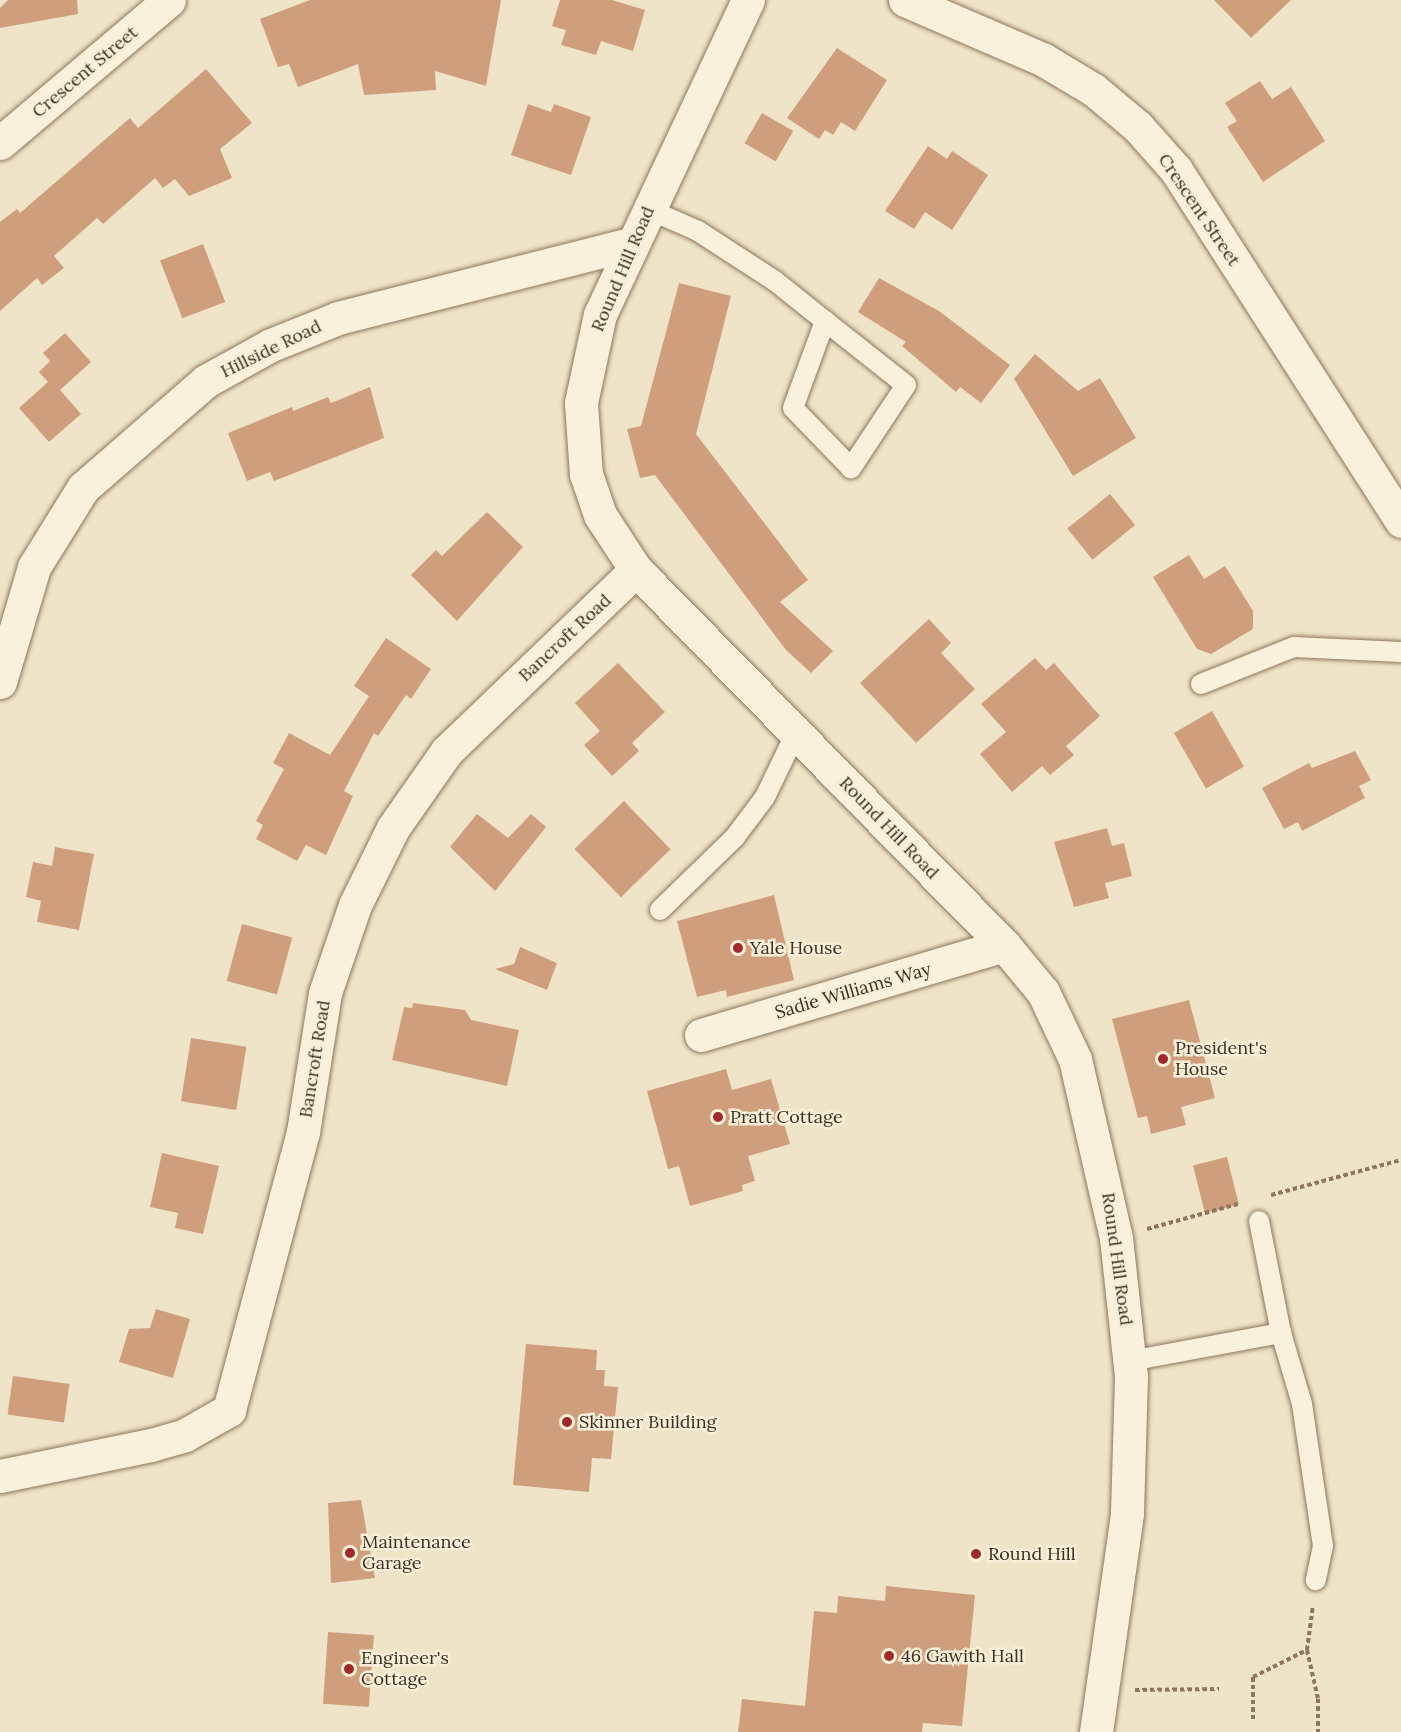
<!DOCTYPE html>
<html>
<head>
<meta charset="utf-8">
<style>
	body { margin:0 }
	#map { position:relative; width:1401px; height:1732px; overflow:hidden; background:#f0e4c8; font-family:Lora,serif }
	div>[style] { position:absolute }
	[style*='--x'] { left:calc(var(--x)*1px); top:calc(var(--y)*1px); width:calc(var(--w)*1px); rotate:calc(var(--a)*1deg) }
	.building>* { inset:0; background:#cf9f7d; transform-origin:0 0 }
	.path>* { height:4px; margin-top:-2px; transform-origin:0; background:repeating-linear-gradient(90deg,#8d765c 0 4.5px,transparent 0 7.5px) }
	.roads { filter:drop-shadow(0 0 2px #8d765c) drop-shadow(0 0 2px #8d765c) }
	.service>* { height:20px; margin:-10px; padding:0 10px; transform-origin:10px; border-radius:10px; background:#faf1dc }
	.minor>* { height:33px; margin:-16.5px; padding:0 16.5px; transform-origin:16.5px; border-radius:16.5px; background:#faf1dc }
	.dots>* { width:16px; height:16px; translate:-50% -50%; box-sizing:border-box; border:3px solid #f7eed8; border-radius:50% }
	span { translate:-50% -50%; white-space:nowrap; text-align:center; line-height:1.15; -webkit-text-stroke:5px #f7eed8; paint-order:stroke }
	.street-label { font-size:18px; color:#3d2e20 }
	.poi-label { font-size:18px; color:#3d2e20 }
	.left { translate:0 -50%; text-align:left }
</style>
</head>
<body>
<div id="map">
	<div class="building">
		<i style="clip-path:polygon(8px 0,77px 0,78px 14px,0 28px,0 8px)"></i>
		<i style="clip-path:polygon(310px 0,501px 0,486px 86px,435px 71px,436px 90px,364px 95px,358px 64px,298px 87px,289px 64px,278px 67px,260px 19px)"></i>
		<i style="clip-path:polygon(560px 0,612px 0,645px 10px,633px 51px,601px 41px,596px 55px,561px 45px,566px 30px,552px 26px)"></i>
		<i style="clip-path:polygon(1214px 0,1291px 0,1251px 38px)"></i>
		<i style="clip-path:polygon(837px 48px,887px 80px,855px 131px,841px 122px,833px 135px,825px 130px,819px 139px,787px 118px)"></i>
		<i style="clip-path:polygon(206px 69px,252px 123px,220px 149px,232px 178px,189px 196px,175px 179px,163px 188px,155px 178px,103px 224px,97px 218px,54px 256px,64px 268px,42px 285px,37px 278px,0 311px,0 222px,17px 209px,20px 213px,130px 118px,138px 128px)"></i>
		<i style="clip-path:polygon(1260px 81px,1272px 99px,1291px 87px,1325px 141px,1263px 182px,1227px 127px,1237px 121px,1225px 103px)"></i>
		<i style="clip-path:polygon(528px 104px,551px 112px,554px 104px,591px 117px,571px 175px,511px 155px)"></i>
		<i style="left:762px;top:113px;width:36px;height:35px;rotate:30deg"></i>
		<i style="clip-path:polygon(928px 146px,947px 159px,952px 151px,988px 175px,952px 230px,925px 212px,914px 229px,885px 211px)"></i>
		<i style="left:203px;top:244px;width:62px;height:46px;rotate:69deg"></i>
		<i style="clip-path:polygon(879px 278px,939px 311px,1010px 365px,981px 403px,960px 387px,956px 392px,902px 346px,906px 342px,858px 312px)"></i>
		<i style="clip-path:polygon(679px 283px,731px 296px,696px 434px,808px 580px,780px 602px,833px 651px,811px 673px,786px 650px,655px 475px,640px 478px,627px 429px,641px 426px)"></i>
		<i style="clip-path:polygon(65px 333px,91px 362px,60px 390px,81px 414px,49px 442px,19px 408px,48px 382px,39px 372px,50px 361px,43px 353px)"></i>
		<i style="clip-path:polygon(1035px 354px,1078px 391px,1100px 378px,1136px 438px,1073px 476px,1014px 379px)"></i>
		<i style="clip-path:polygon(370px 387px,384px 438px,274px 481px,270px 472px,247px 481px,228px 433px,292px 407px,293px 411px,328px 397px,331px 403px)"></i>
		<i style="left:1110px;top:494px;width:40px;height:55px;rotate:51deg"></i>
		<i style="clip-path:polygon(487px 512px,523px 547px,457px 621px,411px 575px,436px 550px,442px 556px)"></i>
		<i style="clip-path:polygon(1189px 555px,1204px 579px,1225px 566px,1253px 611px,1253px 629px,1211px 654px,1197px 649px,1153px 577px)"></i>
		<i style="clip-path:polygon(929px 619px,951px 643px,941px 653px,975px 689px,916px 743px,860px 683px)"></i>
		<i style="clip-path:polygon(386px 638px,431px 669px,411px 699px,406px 695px,378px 736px,374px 733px,344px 791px,353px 796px,326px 855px,306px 845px,297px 861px,256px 839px,263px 825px,256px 821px,284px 769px,273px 763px,289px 733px,330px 755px,369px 696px,354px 686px)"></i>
		<i style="clip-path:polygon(1035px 658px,1046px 670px,1054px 663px,1100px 716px,1066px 746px,1074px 755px,1050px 775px,1042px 766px,1012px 792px,980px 754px,1006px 732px,981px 704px)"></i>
		<i style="clip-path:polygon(618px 663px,665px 712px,632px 743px,639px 751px,612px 776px,584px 745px,600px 731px,575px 703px)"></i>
		<i style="left:1212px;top:711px;width:64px;height:44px;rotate:60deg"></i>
		<i style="clip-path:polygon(1355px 751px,1371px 780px,1359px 786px,1365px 798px,1302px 831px,1298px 822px,1284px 829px,1262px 788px,1309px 763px,1312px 768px)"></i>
		<i style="left:624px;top:801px;width:67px;height:69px;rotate:46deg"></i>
		<i style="clip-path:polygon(477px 814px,508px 838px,531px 814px,546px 827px,495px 891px,450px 847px)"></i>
		<i style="clip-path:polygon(1107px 828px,1112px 846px,1124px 843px,1132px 876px,1105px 883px,1109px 898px,1074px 907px,1054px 842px)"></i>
		<i style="clip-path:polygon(55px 847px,94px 854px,79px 930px,37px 922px,41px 901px,26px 897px,33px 862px,52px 866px)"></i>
		<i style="clip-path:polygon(774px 895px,794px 980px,727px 997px,726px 990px,697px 997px,677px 921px)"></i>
		<i style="left:242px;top:924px;width:52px;height:59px;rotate:15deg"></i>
		<i style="clip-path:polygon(520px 947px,557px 963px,547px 990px,495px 969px,514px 964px)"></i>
		<i style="clip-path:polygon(1189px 1000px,1215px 1098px,1181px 1107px,1186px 1125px,1151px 1134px,1147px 1116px,1138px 1118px,1112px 1019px)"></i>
		<i style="clip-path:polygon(413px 1003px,465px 1010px,471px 1020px,519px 1030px,507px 1086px,392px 1060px,404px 1007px,412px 1008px)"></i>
		<i style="left:191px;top:1038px;width:56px;height:64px;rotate:9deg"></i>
		<i style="clip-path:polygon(726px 1069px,732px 1090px,771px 1079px,790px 1144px,748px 1156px,755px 1181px,742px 1185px,743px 1191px,690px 1206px,679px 1166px,668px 1169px,647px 1091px)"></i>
		<i style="clip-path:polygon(162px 1153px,219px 1166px,203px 1234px,175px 1228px,178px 1213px,150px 1207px)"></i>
		<i style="left:1227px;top:1157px;width:49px;height:35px;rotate:76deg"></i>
		<i style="clip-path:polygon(156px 1309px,190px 1319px,173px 1378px,119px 1362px,129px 1329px,150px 1328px)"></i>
		<i style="clip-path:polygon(526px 1344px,597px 1350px,596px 1370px,605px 1370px,604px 1386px,618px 1387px,611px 1459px,592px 1458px,589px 1492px,513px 1485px)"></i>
		<i style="left:13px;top:1376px;width:57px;height:39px;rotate:8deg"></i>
		<i style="clip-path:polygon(361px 1500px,375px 1578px,331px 1583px,328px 1503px)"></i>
		<i style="clip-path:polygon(886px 1586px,975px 1595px,962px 1726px,923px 1723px,922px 1732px,738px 1732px,742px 1699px,805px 1706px,814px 1611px,837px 1613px,838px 1596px,885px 1601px)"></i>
		<i style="left:328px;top:1632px;width:46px;height:72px;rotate:4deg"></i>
	</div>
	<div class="path">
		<i style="--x:1271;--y:1195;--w:135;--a:-15.1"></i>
		<i style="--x:1147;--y:1229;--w:94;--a:-15.4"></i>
		<i style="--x:1307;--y:1650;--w:50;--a:77.3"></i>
		<i style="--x:1318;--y:1699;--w:33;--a:90"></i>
		<i style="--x:1135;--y:1690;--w:84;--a:-0.7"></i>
		<i style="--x:1253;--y:1719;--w:42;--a:-90"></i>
		<i style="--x:1253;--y:1677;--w:60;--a:-26.6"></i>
		<i style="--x:1307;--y:1650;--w:45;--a:-82.4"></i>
	</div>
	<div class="roads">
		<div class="service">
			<i style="--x:648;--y:209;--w:55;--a:23.7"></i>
			<i style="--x:698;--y:231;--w:92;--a:33"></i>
			<i style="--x:775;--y:281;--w:64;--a:38.7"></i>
			<i style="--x:825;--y:321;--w:103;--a:38.3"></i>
			<i style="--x:906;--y:385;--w:100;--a:123.5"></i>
			<i style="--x:851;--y:468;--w:83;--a:-134"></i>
			<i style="--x:793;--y:408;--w:93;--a:-69.8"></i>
			<i style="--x:1201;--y:684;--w:100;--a:-21.7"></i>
			<i style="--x:1294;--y:647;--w:107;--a:2.7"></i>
			<i style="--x:660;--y:910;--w:105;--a:-44.2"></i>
			<i style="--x:735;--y:837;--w:50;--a:-53.1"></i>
			<i style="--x:765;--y:797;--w:71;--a:-64.2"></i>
			<i style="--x:1259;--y:1221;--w:114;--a:78.9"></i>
			<i style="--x:1130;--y:1361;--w:154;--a:-10.5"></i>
			<i style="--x:1281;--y:1333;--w:74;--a:73.5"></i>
			<i style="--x:1302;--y:1404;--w:144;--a:81.6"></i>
			<i style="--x:1323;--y:1546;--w:35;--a:102"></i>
		</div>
		<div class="minor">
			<i style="--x:748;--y:0;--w:347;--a:115.2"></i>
			<i style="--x:600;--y:314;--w:91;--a:102.1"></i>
			<i style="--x:581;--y:403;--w:71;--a:86"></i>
			<i style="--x:586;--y:474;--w:43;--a:71.1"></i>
			<i style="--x:600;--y:515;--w:66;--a:56.8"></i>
			<i style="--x:636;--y:570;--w:525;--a:45.54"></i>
			<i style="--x:1004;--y:945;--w:61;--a:50.3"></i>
			<i style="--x:1043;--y:992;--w:74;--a:64.5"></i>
			<i style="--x:1075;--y:1059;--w:184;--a:77.1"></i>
			<i style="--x:1116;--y:1238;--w:140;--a:83.8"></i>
			<i style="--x:1131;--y:1377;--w:137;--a:91.7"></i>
			<i style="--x:1127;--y:1514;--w:220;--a:98.1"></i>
			<i style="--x:905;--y:0;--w:151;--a:23.3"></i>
			<i style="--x:1044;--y:60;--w:58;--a:31"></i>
			<i style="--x:1094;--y:90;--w:57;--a:40.1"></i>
			<i style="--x:1138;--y:127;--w:57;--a:48.5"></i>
			<i style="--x:1176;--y:170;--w:417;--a:57.3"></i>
			<i style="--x:0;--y:143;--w:221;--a:-40.2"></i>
			<i style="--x:0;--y:682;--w:120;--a:-73.5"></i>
			<i style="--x:34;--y:567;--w:93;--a:-58.2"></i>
			<i style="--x:83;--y:488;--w:163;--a:-41"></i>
			<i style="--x:206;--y:381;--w:74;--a:-29"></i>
			<i style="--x:271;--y:345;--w:72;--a:-21.9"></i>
			<i style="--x:338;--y:318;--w:302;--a:-14.2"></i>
			<i style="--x:701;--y:1035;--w:316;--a:-16.5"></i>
			<i style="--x:0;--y:1476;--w:154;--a:-11.6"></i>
			<i style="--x:151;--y:1445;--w:35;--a:-16"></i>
			<i style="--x:185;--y:1435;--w:51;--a:-29.6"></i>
			<i style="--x:229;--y:1410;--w:288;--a:-75.1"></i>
			<i style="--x:303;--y:1132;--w:141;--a:-81"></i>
			<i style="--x:325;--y:993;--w:93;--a:-71.2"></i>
			<i style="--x:355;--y:905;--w:86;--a:-63.7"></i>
			<i style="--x:393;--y:828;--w:94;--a:-55"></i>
			<i style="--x:447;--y:751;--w:262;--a:-43.8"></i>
		</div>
	</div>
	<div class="dots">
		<i style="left:738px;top:948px;background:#9e2a2b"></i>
		<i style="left:1163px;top:1059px;background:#9e2a2b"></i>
		<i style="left:718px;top:1117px;background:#9e2a2b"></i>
		<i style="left:567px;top:1422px;background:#9e2a2b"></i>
		<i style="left:350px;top:1553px;background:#9e2a2b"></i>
		<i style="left:976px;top:1554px;background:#9e2a2b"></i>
		<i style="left:889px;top:1656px;background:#9e2a2b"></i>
		<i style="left:349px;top:1669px;background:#9e2a2b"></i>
	</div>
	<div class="street-label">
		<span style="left:85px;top:72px;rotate:-40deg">Crescent Street</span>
		<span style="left:1199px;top:210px;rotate:56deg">Crescent Street</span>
		<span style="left:623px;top:269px;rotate:-67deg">Round Hill Road</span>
		<span style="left:271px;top:349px;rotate:-26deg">Hillside Road</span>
		<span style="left:565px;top:638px;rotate:-43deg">Bancroft Road</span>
		<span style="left:889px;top:828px;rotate:46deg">Round Hill Road</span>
		<span style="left:853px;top:991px;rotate:-16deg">Sadie Williams Way</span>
		<span style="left:315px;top:1059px;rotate:-81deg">Bancroft Road</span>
		<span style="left:1117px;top:1259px;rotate:82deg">Round Hill Road</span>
	</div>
	<div class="poi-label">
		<span class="left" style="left:750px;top:948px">Yale House</span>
		<span class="left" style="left:1175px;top:1059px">President's<br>House</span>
		<span class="left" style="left:730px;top:1117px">Pratt Cottage</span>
		<span class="left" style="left:579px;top:1422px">Skinner Building</span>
		<span class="left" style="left:362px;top:1553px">Maintenance<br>Garage</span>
		<span class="left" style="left:988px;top:1554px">Round Hill</span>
		<span class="left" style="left:901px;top:1656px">46 Gawith Hall</span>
		<span class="left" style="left:361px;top:1669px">Engineer's<br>Cottage</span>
	</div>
</div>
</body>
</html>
